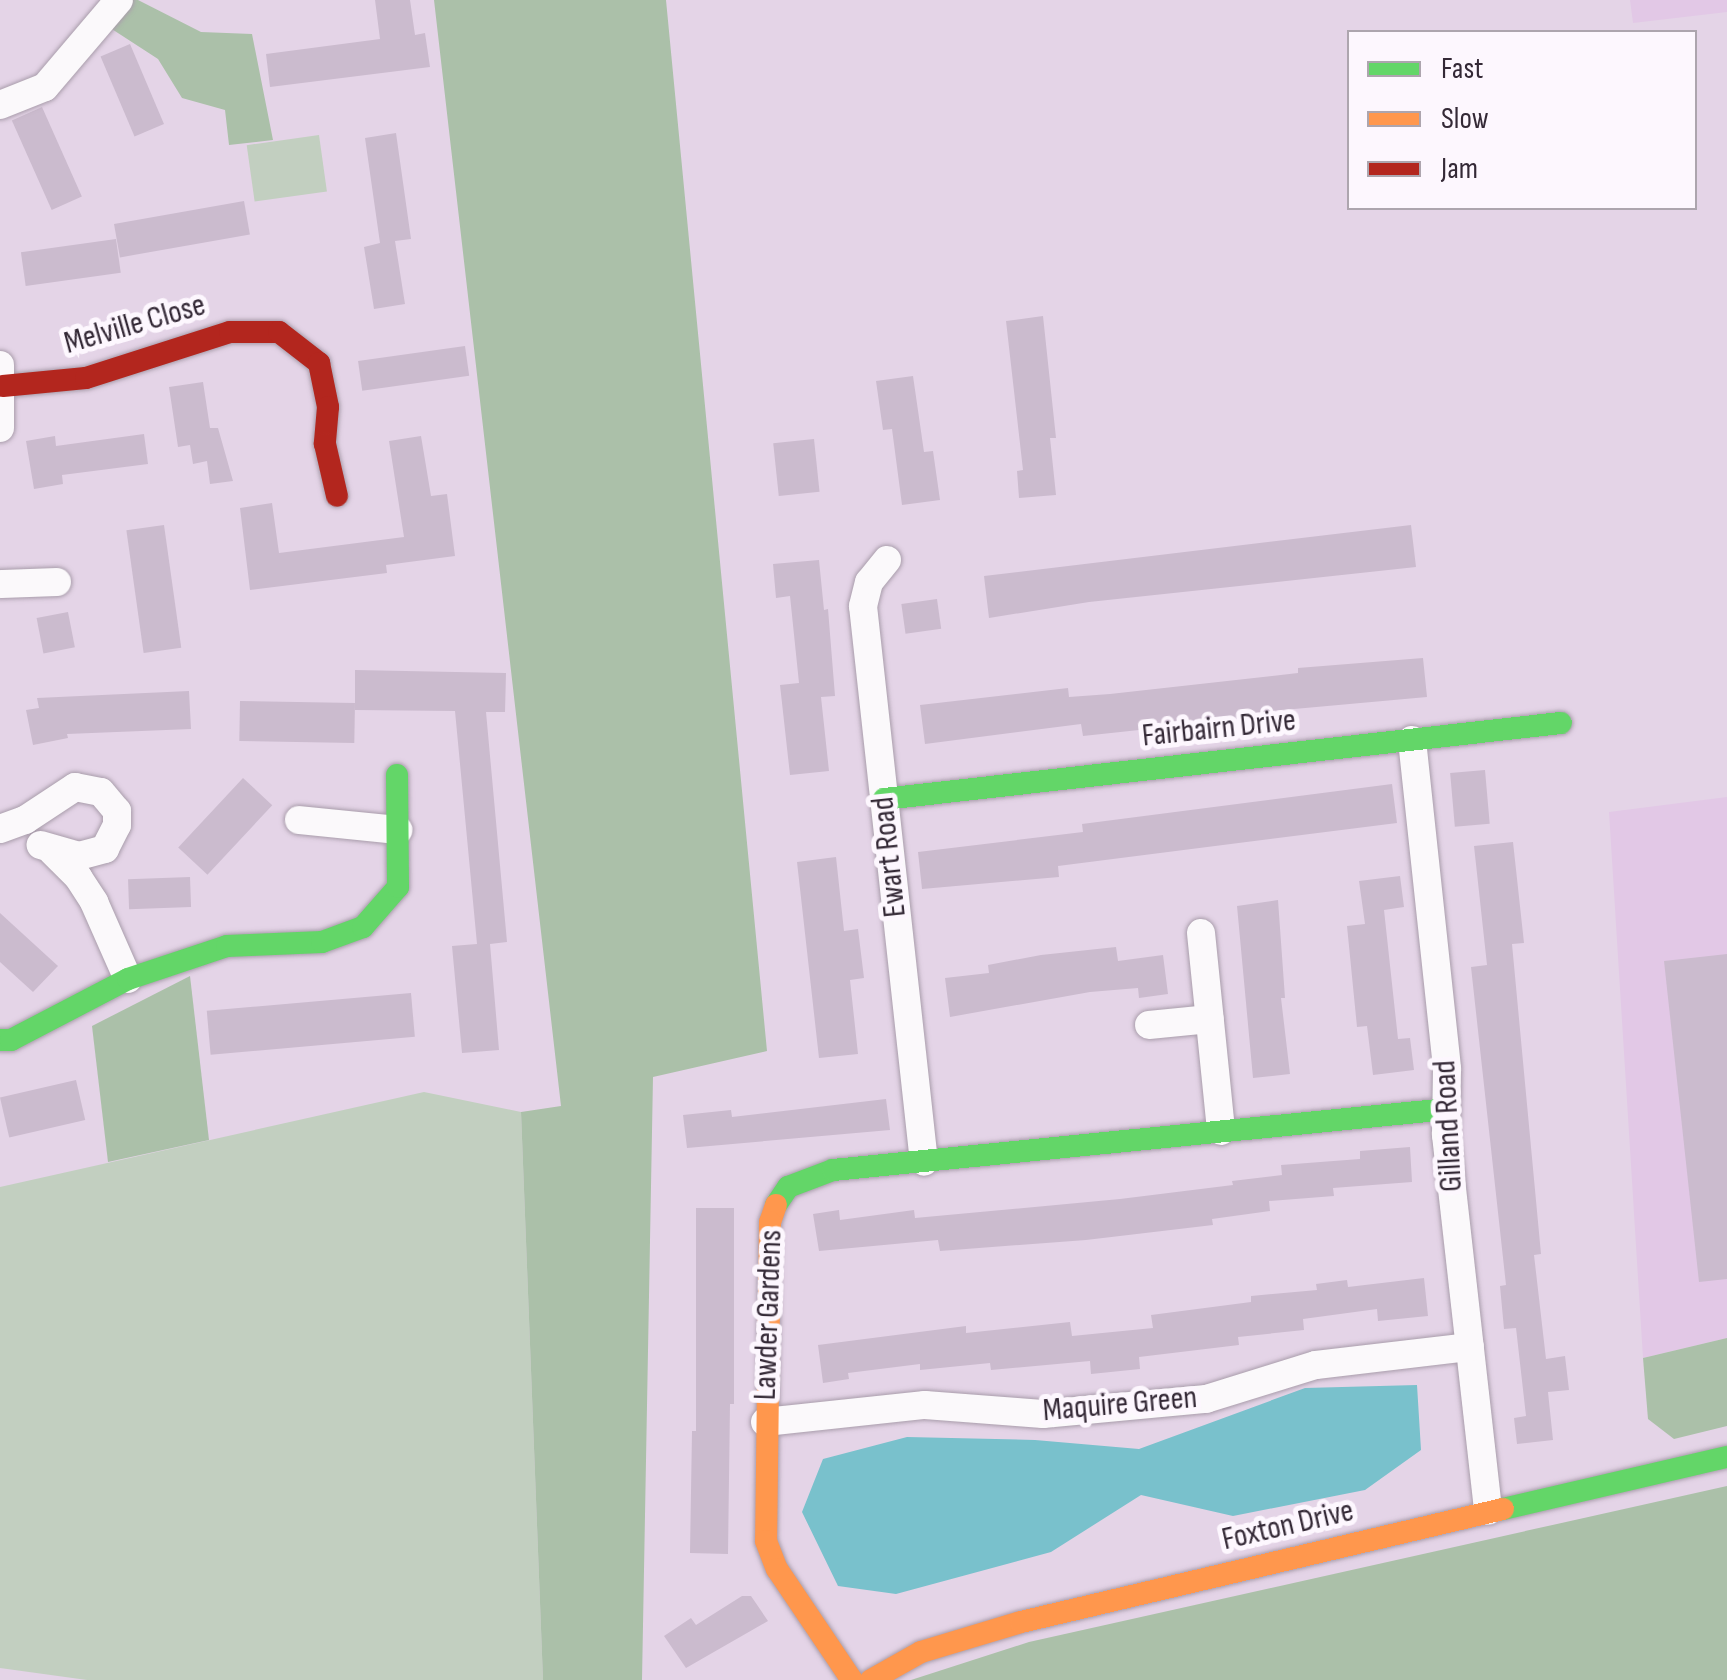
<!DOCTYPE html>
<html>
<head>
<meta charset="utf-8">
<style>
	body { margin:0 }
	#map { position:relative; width:1727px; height:1680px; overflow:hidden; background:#e4d4e7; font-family:"Sofia Sans Condensed",sans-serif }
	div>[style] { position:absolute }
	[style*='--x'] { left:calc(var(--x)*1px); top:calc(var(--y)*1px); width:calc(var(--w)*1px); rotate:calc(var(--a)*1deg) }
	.built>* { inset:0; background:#e2c8e6 }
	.green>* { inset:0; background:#c2cfc0; transform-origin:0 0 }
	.forest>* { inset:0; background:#abc0a9 }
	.water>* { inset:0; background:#79c1cc }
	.building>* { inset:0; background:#cbbbce; transform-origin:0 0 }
	.roads { filter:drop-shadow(0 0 2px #a99dab) drop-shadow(0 0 2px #a99dab) }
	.street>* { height:28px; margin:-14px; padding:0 14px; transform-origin:14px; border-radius:14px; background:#fbf9fb }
	.fast>* { height:22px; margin:-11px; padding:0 11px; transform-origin:11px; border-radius:11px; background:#63d668 }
	.slow>* { height:22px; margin:-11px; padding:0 11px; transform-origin:11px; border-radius:11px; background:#ff974d }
	.jam>* { height:22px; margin:-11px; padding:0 11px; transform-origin:11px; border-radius:11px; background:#b3261e }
	span { translate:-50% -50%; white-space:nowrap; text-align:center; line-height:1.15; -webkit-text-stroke:10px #fdf7fe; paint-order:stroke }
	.street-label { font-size:32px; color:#342936 }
	.legend { position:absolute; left:1347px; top:30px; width:350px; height:180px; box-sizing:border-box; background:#fdf7fe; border:2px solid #ada5ae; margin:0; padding:12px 18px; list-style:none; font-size:30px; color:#342936 }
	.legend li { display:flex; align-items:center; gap:20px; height:50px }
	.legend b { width:50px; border:2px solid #ada5ae }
</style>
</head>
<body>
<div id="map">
	<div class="built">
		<i style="clip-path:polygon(1630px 0,1727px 0,1727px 12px,1633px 23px)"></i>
		<i style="clip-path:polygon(1727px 797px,1727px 1338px,1643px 1358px,1609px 812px)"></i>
	</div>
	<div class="green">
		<i style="left:319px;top:135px;width:57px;height:73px;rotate:82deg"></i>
		<i style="clip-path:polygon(424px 1092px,521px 1112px,543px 1680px,87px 1680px,0 1668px,0 1187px)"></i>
	</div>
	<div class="forest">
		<i style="clip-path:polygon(119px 0,138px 0,201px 32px,252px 34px,273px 140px,229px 145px,225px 110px,182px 98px,158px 59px,101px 22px)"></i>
		<i style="clip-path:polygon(434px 0,666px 0,767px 1051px,653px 1077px,642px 1680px,543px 1680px,521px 1112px,561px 1106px)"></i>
		<i style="clip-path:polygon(190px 976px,209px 1140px,108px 1162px,92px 1026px)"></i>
		<i style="clip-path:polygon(1727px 1338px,1727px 1426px,1674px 1439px,1648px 1419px,1643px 1358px)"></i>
		<i style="clip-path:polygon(1727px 1486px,1727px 1680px,911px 1680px,1029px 1642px)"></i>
	</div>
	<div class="water">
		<i style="clip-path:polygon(1417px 1385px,1421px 1450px,1365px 1490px,1233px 1516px,1141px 1495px,1051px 1552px,896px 1594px,838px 1586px,802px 1512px,823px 1459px,907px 1437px,1035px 1440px,1139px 1449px,1305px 1388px)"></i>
	</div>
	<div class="building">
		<i style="clip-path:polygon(375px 0,410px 0,415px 35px,425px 33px,430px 67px,270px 87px,266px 54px,380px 39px)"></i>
		<i style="left:130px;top:44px;width:87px;height:32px;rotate:67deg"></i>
		<i style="left:42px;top:107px;width:98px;height:33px;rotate:66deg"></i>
		<i style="clip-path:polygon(396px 133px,411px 239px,395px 241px,405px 304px,374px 309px,364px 247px,380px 243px,365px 138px)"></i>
		<i style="left:244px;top:201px;width:34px;height:132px;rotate:80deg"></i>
		<i style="left:116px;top:239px;width:34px;height:96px;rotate:82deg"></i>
		<i style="clip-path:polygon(1043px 316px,1056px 438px,1050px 438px,1056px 495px,1019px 498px,1017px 471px,1023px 470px,1006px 321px)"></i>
		<i style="left:465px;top:346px;width:30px;height:108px;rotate:82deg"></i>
		<i style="clip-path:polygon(913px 376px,924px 452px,933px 451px,940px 500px,902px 505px,892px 429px,883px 430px,876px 381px)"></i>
		<i style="clip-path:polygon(203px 382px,210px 428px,218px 428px,233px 481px,210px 484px,207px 461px,193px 464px,190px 445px,178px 447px,169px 387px)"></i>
		<i style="clip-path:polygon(144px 434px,148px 464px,62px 475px,63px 484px,34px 489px,26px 441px,55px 436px,56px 446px)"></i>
		<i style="clip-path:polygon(421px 436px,431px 496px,447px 494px,455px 556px,386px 565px,387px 573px,250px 590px,240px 508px,272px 503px,279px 553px,404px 537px,389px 441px)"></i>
		<i style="left:814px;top:439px;width:53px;height:41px;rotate:84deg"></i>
		<i style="left:164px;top:525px;width:124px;height:38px;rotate:82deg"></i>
		<i style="clip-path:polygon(1411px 525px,1416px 567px,1089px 602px,989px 618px,984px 576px)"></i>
		<i style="clip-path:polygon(819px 560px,824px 610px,828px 609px,835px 696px,821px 697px,829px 771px,790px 775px,780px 685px,799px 683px,790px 596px,776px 598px,773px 564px)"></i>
		<i style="left:937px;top:599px;width:30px;height:36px;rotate:82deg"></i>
		<i style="left:68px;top:612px;width:36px;height:32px;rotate:79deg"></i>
		<i style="clip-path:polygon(1423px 658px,1427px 697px,1272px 711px,1273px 715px,1139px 730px,1083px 736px,1081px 724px,925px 744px,920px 705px,1068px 688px,1069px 697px,1110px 694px,1298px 673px,1298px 668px)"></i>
		<i style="clip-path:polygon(355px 670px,506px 673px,505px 712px,486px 712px,507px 942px,490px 944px,499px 1050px,462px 1053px,452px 946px,477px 944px,455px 711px,355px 710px)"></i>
		<i style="clip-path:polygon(189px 691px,191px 729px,67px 734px,68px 738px,33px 745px,26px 710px,39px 708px,37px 698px)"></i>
		<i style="left:240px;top:701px;width:115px;height:40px;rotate:1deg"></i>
		<i style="left:1485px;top:770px;width:54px;height:35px;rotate:85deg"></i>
		<i style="left:243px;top:778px;width:40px;height:95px;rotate:43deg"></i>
		<i style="clip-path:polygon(1392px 784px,1397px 823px,1058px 866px,1059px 877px,922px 889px,918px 852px,1083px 832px,1082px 824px)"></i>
		<i style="clip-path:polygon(1513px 842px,1524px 943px,1512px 944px,1541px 1254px,1534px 1255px,1546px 1359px,1565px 1356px,1569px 1390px,1548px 1392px,1553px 1440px,1517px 1444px,1514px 1418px,1526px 1416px,1516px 1328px,1504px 1329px,1500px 1286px,1506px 1285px,1471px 967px,1487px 965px,1474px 846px)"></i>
		<i style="clip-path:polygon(836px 857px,844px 931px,858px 929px,864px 978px,850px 980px,858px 1054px,819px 1058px,797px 862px)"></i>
		<i style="clip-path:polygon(1400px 876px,1404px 907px,1384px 910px,1398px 1039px,1410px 1038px,1414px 1070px,1373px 1075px,1367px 1026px,1357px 1027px,1347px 926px,1365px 924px,1359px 881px)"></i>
		<i style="left:190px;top:877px;width:30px;height:62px;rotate:88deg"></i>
		<i style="clip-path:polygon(1278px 900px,1285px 998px,1281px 998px,1290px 1074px,1253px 1078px,1237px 906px)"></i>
		<i style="clip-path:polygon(0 913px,58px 966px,33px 992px,0 962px)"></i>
		<i style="clip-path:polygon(1116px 947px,1118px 961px,1163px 955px,1168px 994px,1139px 998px,1138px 988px,1090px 992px,950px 1017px,945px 978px,989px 973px,988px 965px,1041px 955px)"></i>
		<i style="clip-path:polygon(1727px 954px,1727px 1279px,1699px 1282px,1664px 961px)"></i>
		<i style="left:411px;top:993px;width:44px;height:205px;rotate:85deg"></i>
		<i style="left:76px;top:1080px;width:41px;height:78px;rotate:77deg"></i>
		<i style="clip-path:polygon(886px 1099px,890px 1130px,687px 1148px,683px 1115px,731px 1110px,732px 1117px)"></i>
		<i style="clip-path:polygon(1410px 1147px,1412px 1182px,1333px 1188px,1334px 1196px,1269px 1201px,1270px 1211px,1212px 1219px,1213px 1225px,1086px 1240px,940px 1251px,938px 1240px,819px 1251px,813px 1214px,839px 1210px,840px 1220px,914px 1210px,915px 1218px,1120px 1199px,1233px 1185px,1232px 1181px,1282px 1175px,1281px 1165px,1360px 1159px,1360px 1151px)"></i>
		<i style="clip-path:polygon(696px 1208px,734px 1208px,734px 1404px,730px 1404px,728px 1554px,690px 1553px,692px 1431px,696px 1431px)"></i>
		<i style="clip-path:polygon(1424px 1278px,1428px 1316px,1378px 1321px,1377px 1309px,1303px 1319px,1304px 1330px,1238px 1337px,1239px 1345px,1139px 1357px,1140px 1369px,1091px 1374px,1090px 1361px,991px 1370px,990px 1363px,920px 1370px,920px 1364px,848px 1373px,849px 1379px,823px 1383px,818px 1345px,966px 1326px,966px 1333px,1070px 1322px,1072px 1336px,1153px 1328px,1151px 1315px,1251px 1302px,1251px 1296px,1317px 1290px,1316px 1284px,1347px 1280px,1348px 1287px)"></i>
		<i style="clip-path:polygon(742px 1596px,751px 1596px,768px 1621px,686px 1668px,664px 1636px,691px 1618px,696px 1625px)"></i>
	</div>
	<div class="roads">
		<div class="street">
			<i style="--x:0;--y:105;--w:48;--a:-21.8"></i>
			<i style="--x:45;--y:87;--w:114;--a:-49.6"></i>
			<i style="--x:0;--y:365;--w:63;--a:90"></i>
			<i style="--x:887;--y:560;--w:28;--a:129"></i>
			<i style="--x:869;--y:582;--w:25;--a:104"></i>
			<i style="--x:863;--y:606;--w:559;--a:83.74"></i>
			<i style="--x:0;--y:584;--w:57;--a:-2"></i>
			<i style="--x:1412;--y:740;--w:331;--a:83.9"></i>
			<i style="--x:1447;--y:1069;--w:66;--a:90.9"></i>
			<i style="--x:1446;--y:1135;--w:378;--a:83.6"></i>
			<i style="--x:299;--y:820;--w:100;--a:5.8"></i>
			<i style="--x:0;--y:829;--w:27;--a:-20"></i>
			<i style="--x:25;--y:820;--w:60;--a:-33.4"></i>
			<i style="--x:75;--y:787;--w:26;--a:11"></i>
			<i style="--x:101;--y:792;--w:25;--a:50"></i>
			<i style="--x:117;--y:811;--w:14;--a:90"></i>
			<i style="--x:117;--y:825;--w:27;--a:117"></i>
			<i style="--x:105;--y:849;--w:27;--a:165"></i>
			<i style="--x:79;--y:856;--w:40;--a:-164"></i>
			<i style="--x:52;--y:851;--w:37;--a:45"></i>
			<i style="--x:78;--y:877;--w:30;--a:57"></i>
			<i style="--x:94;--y:902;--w:84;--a:66.2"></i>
			<i style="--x:1201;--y:933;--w:199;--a:84.2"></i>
			<i style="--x:1149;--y:1025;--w:61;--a:-5.6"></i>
			<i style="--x:765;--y:1422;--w:161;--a:-6.1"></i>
			<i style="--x:925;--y:1405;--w:118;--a:4.4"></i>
			<i style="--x:1043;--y:1414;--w:164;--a:-5.3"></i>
			<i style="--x:1206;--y:1399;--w:115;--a:-17.2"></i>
			<i style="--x:1316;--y:1365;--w:155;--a:-6.7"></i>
		</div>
		<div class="fast">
			<i style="--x:884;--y:799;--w:681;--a:-6.41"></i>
			<i style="--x:0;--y:1040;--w:11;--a:0"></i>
			<i style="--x:11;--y:1040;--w:132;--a:-27.5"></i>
			<i style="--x:128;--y:979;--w:104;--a:-18.4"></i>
			<i style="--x:227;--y:946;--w:95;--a:-2.4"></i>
			<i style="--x:322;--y:942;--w:44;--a:-20.1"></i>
			<i style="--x:363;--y:927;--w:53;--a:-48.8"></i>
			<i style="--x:398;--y:887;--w:112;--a:-90.5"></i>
			<i style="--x:776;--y:1205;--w:22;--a:-56"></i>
			<i style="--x:788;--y:1187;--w:48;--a:-20.7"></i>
			<i style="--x:833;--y:1170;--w:617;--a:-5.67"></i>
			<i style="--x:1503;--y:1509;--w:230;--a:-13.1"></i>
		</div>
		<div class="slow">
			<i style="--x:776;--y:1205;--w:18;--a:109"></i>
			<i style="--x:770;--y:1222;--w:319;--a:90.7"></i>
			<i style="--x:766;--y:1541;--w:30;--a:69"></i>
			<i style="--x:777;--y:1569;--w:134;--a:56"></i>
			<i style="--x:871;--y:1680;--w:57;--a:-29.2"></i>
			<i style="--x:921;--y:1652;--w:104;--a:-16.7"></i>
			<i style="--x:1021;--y:1622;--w:495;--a:-13.2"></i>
		</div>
		<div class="jam">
			<i style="--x:3;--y:386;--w:83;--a:-5.5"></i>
			<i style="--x:86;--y:378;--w:151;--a:-17.7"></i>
			<i style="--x:230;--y:332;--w:49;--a:0"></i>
			<i style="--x:279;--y:332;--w:51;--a:37.8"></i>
			<i style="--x:319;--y:363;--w:45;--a:78.4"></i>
			<i style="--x:328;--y:407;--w:37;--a:95"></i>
			<i style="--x:325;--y:444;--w:53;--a:77"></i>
		</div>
	</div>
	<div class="street-label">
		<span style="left:135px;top:325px;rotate:-16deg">Melville Close</span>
		<span style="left:1219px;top:729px;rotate:-6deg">Fairbairn Drive</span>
		<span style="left:890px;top:857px;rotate:-96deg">Ewart Road</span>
		<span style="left:1449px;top:1126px;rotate:-93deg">Gilland Road</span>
		<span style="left:769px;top:1315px;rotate:-88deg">Lawder Gardens</span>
		<span style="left:1120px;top:1405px;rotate:-5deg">Maquire Green</span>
		<span style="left:1288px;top:1526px;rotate:-13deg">Foxton Drive</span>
	</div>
	<ul class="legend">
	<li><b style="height:12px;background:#63d668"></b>Fast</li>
	<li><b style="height:12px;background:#ff974d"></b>Slow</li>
	<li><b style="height:12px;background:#b3261e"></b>Jam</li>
	</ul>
</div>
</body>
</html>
